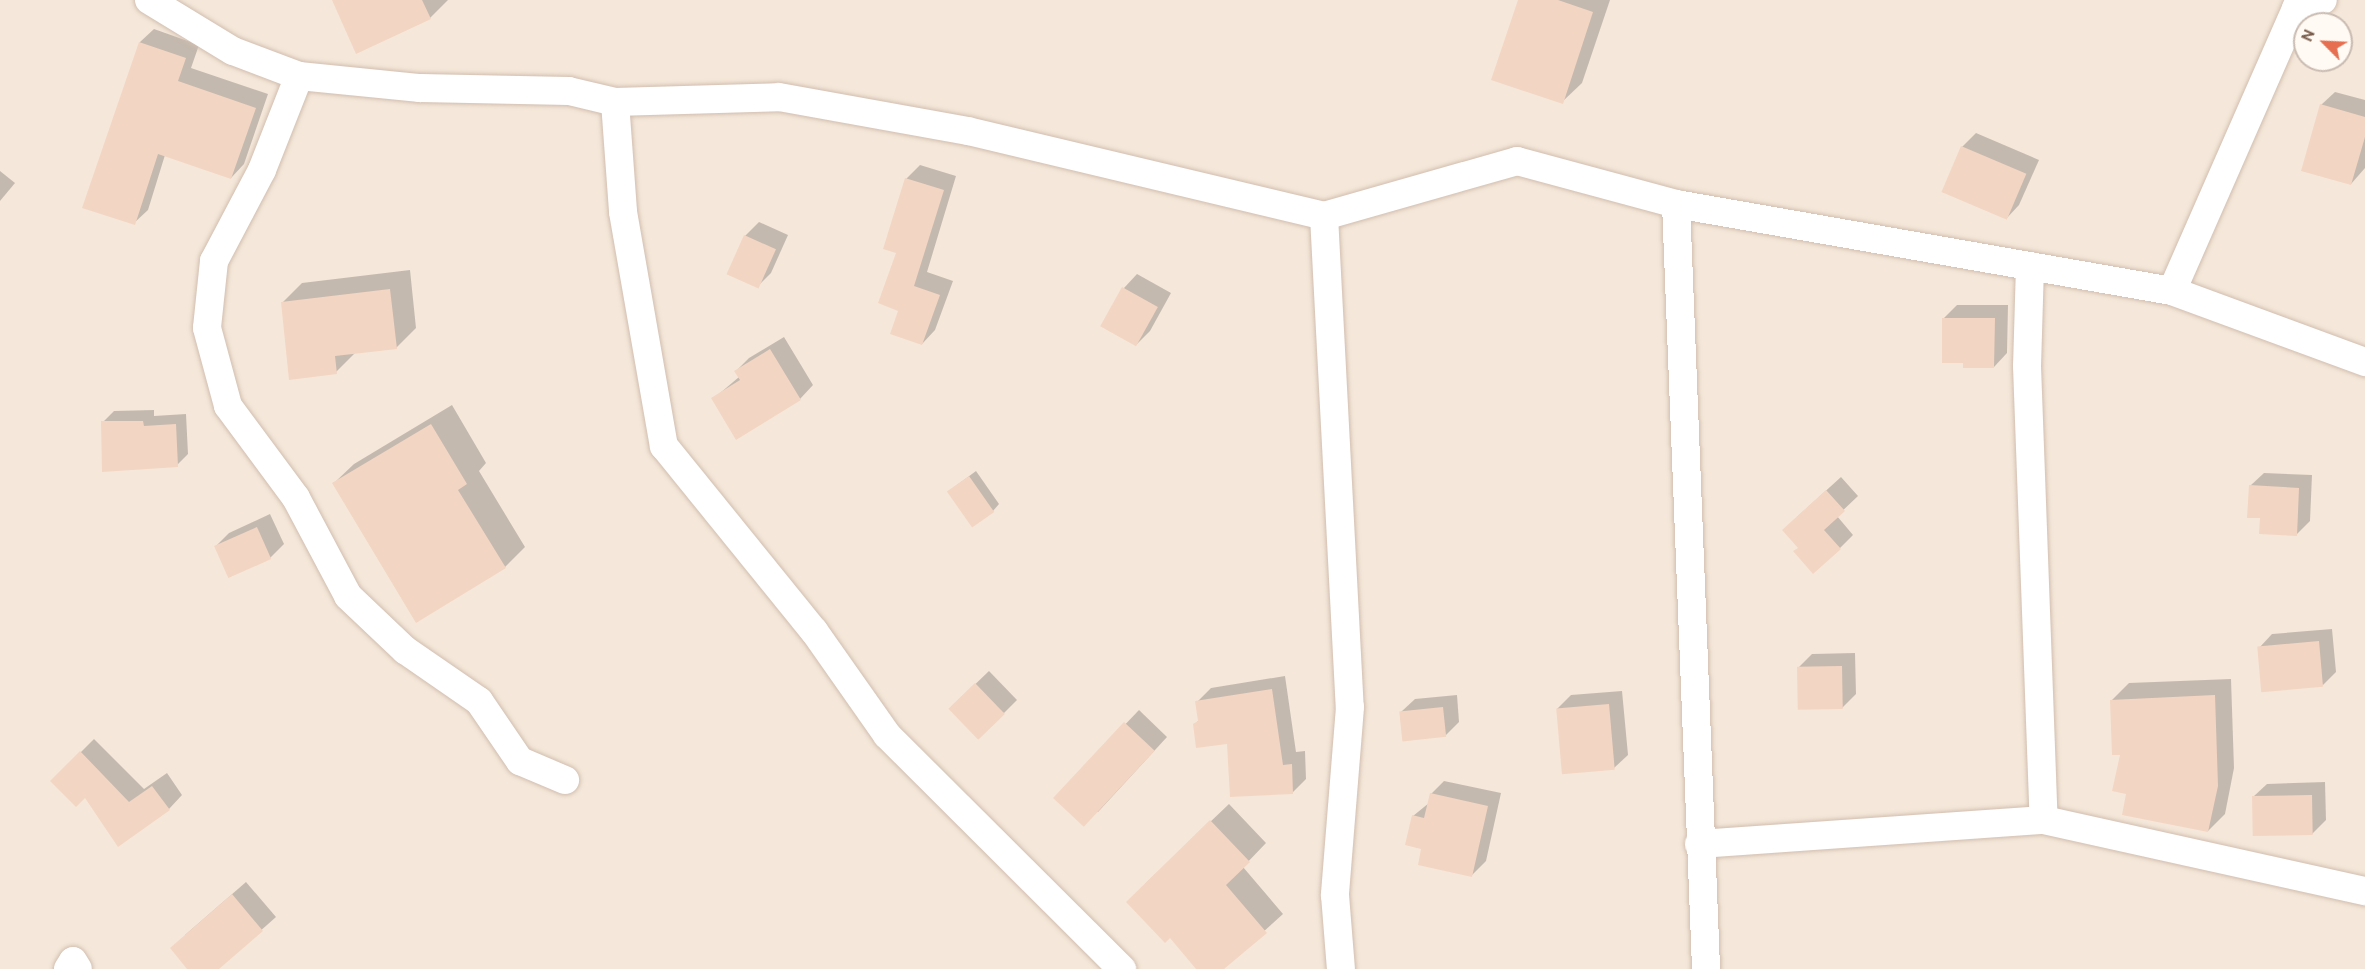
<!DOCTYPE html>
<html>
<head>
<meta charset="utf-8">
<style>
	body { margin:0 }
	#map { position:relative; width:2365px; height:969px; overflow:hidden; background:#fdf6ec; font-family:Cabin,sans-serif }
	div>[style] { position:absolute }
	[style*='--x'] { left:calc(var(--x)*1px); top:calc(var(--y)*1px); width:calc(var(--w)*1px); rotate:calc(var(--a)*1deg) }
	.residential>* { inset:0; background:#f5e8da }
	.shadow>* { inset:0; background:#0003 }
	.building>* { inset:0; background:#f3d5c3; transform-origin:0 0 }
	.roads { filter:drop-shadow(0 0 2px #d1beb0) drop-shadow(0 0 2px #d1beb0) }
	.minor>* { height:28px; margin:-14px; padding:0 14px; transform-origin:14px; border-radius:14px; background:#fff }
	span { translate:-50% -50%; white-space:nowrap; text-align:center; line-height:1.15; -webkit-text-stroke:5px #fffaf3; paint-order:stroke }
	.north { position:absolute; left:2293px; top:12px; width:60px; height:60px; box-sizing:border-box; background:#fffaf3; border:2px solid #cabbb1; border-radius:50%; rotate:294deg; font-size:16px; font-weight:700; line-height:24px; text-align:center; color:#7a5c4d }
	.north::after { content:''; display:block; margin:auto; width:21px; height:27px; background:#e76f51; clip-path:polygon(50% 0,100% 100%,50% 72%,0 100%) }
</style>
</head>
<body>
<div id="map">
	<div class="residential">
		<i style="clip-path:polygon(evenodd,0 0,2365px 0,2365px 969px,0 969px,0 0,2305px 24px,2341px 24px,2341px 60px,2305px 60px,2305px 24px)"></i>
	</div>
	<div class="shadow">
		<i style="clip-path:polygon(333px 0,448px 0,430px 18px)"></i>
		<i style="clip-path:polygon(1519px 0,1610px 0,1582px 83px,1562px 102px)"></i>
		<i style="clip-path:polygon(154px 29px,199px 45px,191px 68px,268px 94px,244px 164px,231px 178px,165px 155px,148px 210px,134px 223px,84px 207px,140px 42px)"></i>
		<i style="clip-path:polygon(2335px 92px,2365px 100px,2365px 168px,2351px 184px,2321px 105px)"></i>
		<i style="clip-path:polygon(1976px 133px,2039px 160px,2019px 205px,2006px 219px,1962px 147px)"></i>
		<i style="clip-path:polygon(920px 165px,956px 176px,927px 272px,953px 281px,935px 330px,922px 344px,900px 310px,906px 179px)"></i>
		<i style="clip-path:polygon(0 171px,15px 183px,0 201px)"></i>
		<i style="clip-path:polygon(759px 222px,788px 235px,771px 273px,758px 286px,729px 273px,745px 236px)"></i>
		<i style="clip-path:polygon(410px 270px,416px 328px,396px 348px,356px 352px,336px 372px,282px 303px,302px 283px)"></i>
		<i style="clip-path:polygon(1137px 274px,1171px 293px,1150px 331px,1137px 344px,1124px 288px)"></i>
		<i style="clip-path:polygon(1957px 305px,2008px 305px,2007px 353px,1994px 367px,1944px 318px)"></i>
		<i style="clip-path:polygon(784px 337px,813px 385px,800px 399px,713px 399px,739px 377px,736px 371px,749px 358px)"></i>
		<i style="clip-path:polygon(452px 405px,486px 463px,479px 471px,525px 547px,505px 567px,334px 483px,354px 464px)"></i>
		<i style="clip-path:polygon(154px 410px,154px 416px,186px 414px,188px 454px,177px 465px,103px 422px,114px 411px)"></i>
		<i style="clip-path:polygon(976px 471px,999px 504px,993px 511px,949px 491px)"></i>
		<i style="clip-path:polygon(2264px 473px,2312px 475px,2310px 521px,2296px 535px,2261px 517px,2250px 486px)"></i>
		<i style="clip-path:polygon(1841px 477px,1858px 496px,1837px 516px,1853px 535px,1840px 548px,1799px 547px,1797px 517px)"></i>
		<i style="clip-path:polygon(270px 514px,284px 544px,270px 558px,216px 546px,229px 533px)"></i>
		<i style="clip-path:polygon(2332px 629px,2336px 672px,2323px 685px,2259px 648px,2272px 634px)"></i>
		<i style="clip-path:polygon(1855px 653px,1856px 694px,1842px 708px,1798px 668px,1812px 654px)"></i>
		<i style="clip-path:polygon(989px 671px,1017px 700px,1004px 713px,964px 695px)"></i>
		<i style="clip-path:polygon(1285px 676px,1296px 752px,1305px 751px,1306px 779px,1292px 793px,1229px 742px,1194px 725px,1199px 720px,1197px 702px,1211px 688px)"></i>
		<i style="clip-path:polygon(2231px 679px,2234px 768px,2225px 814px,2208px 831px,2122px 753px,2112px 700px,2129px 683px)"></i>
		<i style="clip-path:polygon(1622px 691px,1628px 755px,1614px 768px,1557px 709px,1571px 695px)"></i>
		<i style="clip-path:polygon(1457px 695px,1459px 722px,1446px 735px,1401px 712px,1415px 699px)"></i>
		<i style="clip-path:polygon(1139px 710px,1167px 737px,1098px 812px,1055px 798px)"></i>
		<i style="clip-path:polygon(94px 739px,144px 789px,167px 773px,182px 795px,169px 809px,85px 795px,52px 781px)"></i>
		<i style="clip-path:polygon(1444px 781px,1501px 793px,1486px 861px,1472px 875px,1423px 847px,1413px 816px,1429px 803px,1431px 794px)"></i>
		<i style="clip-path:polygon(2325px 782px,2326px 820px,2312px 834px,2253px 797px,2267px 784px)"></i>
		<i style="clip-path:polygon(1229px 804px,1266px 843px,1243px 867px,1283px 914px,1222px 969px,1198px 969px,1145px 884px)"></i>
		<i style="clip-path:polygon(246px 882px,276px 917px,217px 969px,189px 969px,185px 935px)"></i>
	</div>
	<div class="building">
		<i style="clip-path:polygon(332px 0,422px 0,431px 19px,356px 54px)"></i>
		<i style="clip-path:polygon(1518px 0,1558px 0,1593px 12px,1563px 104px,1491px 80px)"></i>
		<i style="clip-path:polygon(139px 42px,186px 58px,178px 81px,256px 108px,231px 179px,158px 154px,135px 225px,82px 208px)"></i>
		<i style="clip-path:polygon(2320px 104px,2365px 117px,2365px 137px,2351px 185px,2301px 171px)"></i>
		<i style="left:1961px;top:146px;width:71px;height:50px;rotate:23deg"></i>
		<i style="clip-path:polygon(905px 178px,944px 190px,914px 286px,940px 295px,922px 345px,890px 334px,898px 311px,878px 303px,896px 253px,883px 249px)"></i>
		<i style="left:744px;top:235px;width:35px;height:43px;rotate:24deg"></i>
		<i style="left:1122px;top:287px;width:41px;height:45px;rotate:29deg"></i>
		<i style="clip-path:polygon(390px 289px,397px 349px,335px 356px,337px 374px,289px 380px,281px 302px)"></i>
		<i style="clip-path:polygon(1942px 318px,1995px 318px,1994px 368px,1963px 368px,1963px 363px,1942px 363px)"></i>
		<i style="clip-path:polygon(770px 349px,801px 400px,736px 440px,711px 398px,740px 380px,734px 371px)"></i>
		<i style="clip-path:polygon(101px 421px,143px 421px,144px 426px,176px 424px,178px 467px,102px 472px)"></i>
		<i style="clip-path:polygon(431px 424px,467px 484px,458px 490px,506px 568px,416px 623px,332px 483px)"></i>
		<i style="left:969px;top:476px;width:44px;height:27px;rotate:55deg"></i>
		<i style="clip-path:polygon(2249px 485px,2299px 488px,2297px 536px,2259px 534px,2260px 518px,2247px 518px)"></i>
		<i style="clip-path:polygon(1826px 490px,1845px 511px,1824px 530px,1841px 549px,1813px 574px,1793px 551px,1798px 548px,1782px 530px)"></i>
		<i style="left:257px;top:527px;width:35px;height:47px;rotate:66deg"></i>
		<i style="left:2319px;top:641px;width:46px;height:62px;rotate:85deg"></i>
		<i style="left:1842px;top:666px;width:43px;height:45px;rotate:89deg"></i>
		<i style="left:975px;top:683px;width:43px;height:37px;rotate:46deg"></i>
		<i style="clip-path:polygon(1272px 689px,1283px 765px,1292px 764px,1293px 794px,1230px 797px,1227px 744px,1196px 748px,1193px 724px,1198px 721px,1195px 701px)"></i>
		<i style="clip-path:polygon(2215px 695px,2218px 786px,2208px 832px,2122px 815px,2126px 794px,2112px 791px,2120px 755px,2112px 755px,2110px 700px)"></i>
		<i style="left:1609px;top:704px;width:66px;height:53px;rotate:85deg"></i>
		<i style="left:1443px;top:707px;width:30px;height:44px;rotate:84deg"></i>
		<i style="left:1124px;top:722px;width:42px;height:104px;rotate:43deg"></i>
		<i style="clip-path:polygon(80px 751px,129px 802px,152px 786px,170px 810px,118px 847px,85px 798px,76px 807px,50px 781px)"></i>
		<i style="clip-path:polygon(1430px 793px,1488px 806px,1472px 877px,1418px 865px,1421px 849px,1405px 845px,1412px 815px,1424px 818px)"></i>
		<i style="left:2312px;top:795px;width:40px;height:60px;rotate:89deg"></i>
		<i style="clip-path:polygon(1210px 820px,1250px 862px,1226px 885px,1267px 933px,1224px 969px,1196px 969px,1170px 938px,1165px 943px,1126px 902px)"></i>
		<i style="clip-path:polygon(232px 894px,263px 931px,219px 969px,187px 969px,170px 948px)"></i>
	</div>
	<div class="roads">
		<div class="minor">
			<i style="--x:149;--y:0;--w:98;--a:31.3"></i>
			<i style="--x:233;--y:51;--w:71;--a:20.7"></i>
			<i style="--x:299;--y:76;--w:122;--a:5.7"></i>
			<i style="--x:420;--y:88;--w:149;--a:1.2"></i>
			<i style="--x:569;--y:91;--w:47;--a:13.4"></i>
			<i style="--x:615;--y:102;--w:164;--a:-1.7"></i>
			<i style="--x:779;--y:97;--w:192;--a:10.2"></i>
			<i style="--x:968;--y:131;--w:366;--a:13.4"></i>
			<i style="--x:1324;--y:216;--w:201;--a:-15.9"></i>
			<i style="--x:1517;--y:161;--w:165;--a:15.1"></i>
			<i style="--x:1676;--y:204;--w:504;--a:9.95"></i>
			<i style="--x:2172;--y:291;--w:309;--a:-66.3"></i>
			<i style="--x:2296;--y:8;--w:28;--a:-17"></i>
			<i style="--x:299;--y:76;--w:101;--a:111.5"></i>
			<i style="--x:262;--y:170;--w:103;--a:117.8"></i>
			<i style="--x:214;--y:261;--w:67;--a:96"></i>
			<i style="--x:207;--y:328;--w:81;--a:74.9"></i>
			<i style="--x:228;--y:406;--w:114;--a:53.5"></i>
			<i style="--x:296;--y:498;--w:111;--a:62"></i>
			<i style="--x:348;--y:596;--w:79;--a:43.5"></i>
			<i style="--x:405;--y:650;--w:90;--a:34.6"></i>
			<i style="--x:479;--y:701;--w:73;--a:55.7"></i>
			<i style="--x:520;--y:761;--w:49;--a:22.9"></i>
			<i style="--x:615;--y:102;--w:110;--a:85.8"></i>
			<i style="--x:623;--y:212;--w:238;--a:80.1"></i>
			<i style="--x:664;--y:446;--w:238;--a:51"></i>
			<i style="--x:814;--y:631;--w:127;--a:54.9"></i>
			<i style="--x:887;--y:735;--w:332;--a:44.9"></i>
			<i style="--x:1676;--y:204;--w:766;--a:87.75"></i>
			<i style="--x:1324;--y:216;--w:492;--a:87"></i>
			<i style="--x:1350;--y:707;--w:189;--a:94.6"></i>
			<i style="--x:1335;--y:895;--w:74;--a:85.4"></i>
			<i style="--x:2030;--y:266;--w:100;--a:91.7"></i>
			<i style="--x:2027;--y:366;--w:454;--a:87.9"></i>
			<i style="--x:2172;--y:291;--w:206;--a:20.2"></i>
			<i style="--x:1699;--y:844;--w:346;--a:-4"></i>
			<i style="--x:2044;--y:820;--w:329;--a:12.5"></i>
			<i style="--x:68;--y:969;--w:9;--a:-58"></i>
			<i style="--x:73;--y:961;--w:9;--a:58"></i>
		</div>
	</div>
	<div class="north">N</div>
</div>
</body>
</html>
